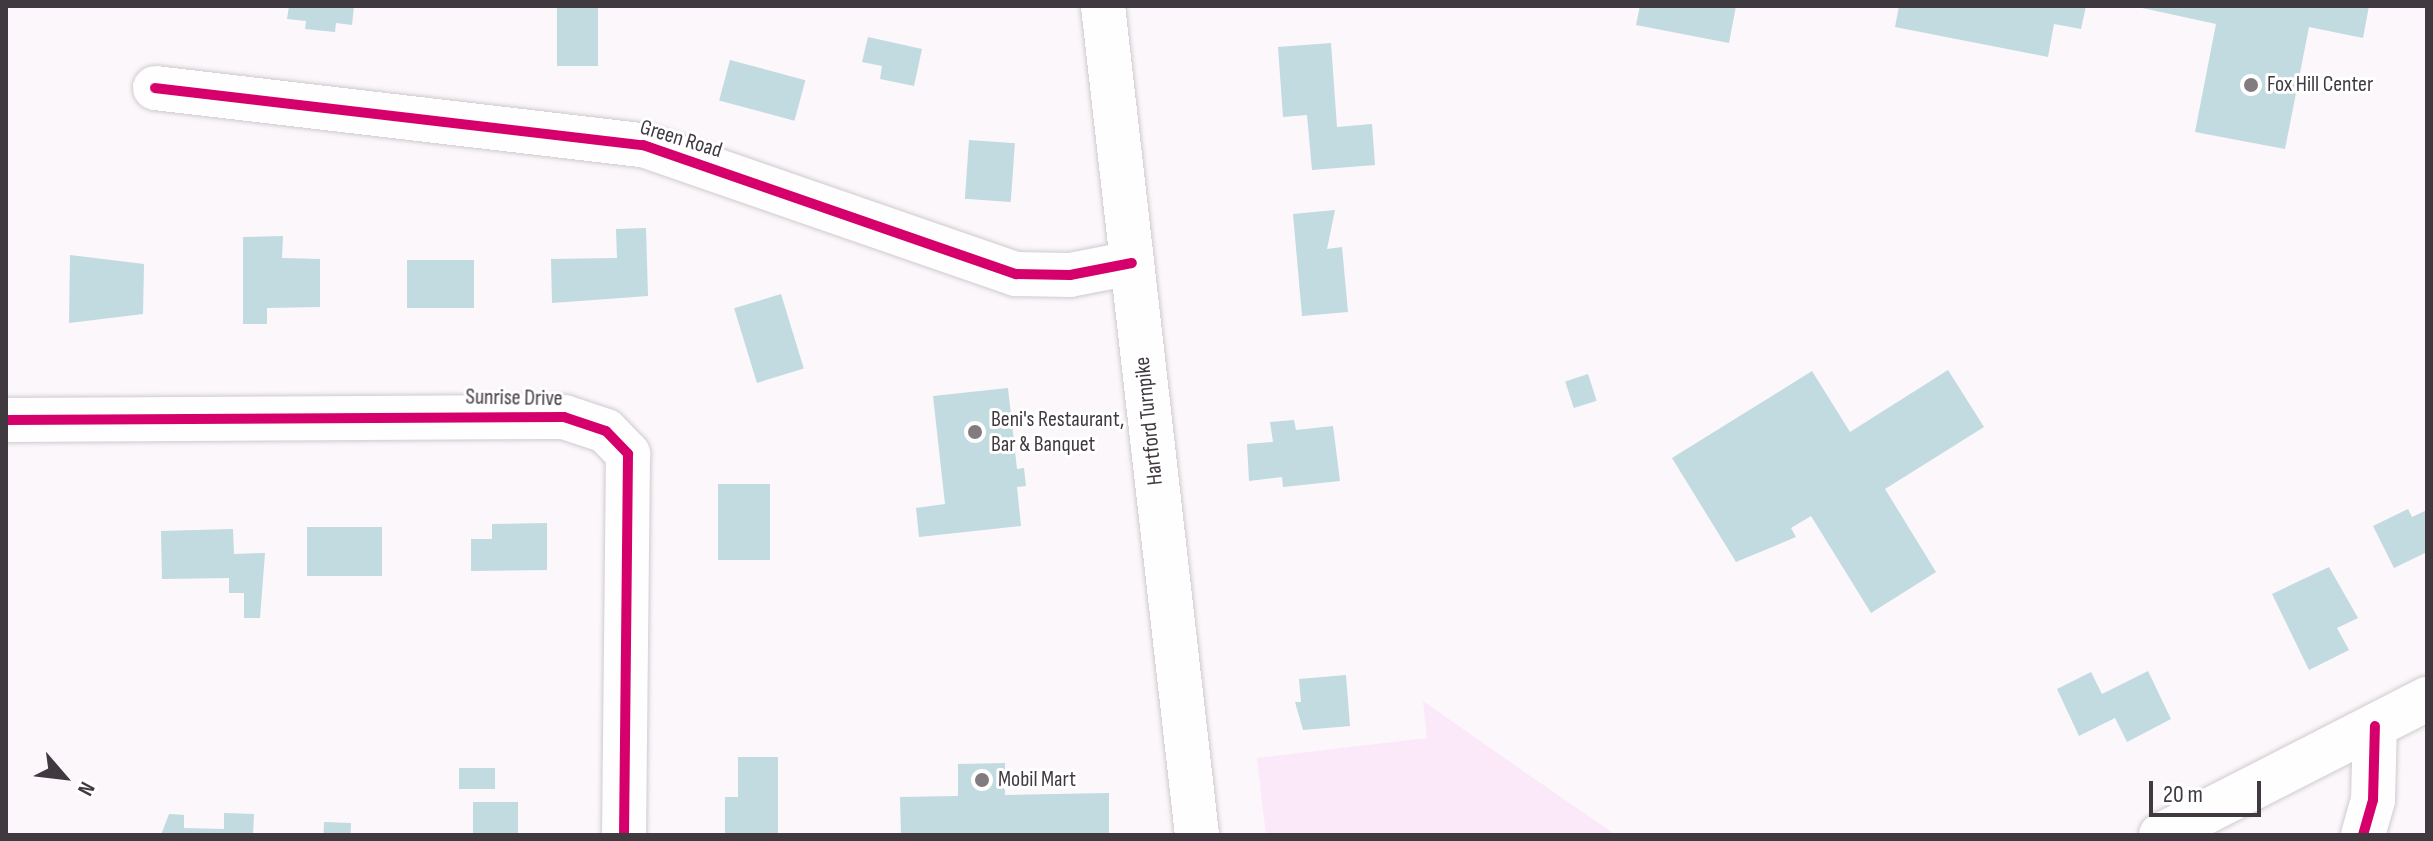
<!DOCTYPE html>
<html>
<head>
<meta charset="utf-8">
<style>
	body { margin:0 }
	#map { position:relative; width:2433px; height:841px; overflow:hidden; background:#fbf7fb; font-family:"Sofia Sans Condensed",sans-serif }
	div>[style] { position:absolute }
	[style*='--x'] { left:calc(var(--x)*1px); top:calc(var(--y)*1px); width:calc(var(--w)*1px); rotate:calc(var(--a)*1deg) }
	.green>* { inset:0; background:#fbe8f9 }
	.building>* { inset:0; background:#c1dbe0; transform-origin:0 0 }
	.roads { filter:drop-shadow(0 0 2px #d0cacf) drop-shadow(0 0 2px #d0cacf) }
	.minor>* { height:44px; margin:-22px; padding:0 22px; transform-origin:22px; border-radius:22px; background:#fefefe }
	.major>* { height:44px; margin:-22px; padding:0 22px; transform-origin:22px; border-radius:22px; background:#fefefe }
	.cycleway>* { height:10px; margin:-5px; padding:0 5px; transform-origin:5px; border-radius:5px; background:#d6006c }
	.dots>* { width:22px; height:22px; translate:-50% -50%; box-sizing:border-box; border:4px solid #fff; border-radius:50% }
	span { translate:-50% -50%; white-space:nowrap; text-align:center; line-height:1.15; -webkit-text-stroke:6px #fff; paint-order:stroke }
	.poi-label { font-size:22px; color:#413940 }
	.left { translate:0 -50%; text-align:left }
	.street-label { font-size:22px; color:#413940 }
	.frame { position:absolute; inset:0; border:8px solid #413940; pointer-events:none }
	.north { position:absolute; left:24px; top:737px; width:80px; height:80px; -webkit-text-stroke:6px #fff; paint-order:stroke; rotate:118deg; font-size:22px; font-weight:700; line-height:32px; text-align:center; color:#413940 }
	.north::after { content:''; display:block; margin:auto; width:28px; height:36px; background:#413940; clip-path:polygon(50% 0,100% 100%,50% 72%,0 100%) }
	.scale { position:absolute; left:2149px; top:781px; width:112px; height:36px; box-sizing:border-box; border:4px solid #413940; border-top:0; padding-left:10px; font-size:24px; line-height:28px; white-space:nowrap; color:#413940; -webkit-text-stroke:6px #fff; paint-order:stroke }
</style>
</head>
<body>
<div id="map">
	<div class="green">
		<i style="clip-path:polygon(1423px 701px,1533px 778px,1616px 835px,1266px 835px,1257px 758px,1427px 738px)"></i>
	</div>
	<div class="building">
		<i style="clip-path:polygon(289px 6px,354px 6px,352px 25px,336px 23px,335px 32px,305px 29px,306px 21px,287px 19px)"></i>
		<i style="left:557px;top:6px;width:41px;height:60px"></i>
		<i style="clip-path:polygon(1640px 6px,1736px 6px,1729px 43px,1636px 25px)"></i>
		<i style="clip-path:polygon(1899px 6px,2086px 6px,2081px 29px,2054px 24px,2048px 57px,1895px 27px)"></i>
		<i style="clip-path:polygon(2133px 6px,2369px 6px,2363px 38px,2309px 27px,2285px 149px,2195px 132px,2216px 24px)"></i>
		<i style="clip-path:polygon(868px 37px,922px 49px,914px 86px,880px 79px,882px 66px,862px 62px)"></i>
		<i style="clip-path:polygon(1331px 43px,1337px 127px,1372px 124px,1375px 165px,1312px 170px,1307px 115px,1283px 117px,1278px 47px)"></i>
		<i style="left:730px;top:60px;width:78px;height:42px;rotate:15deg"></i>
		<i style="left:969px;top:140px;width:46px;height:59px;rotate:4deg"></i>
		<i style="clip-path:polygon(1335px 210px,1327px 249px,1342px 247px,1348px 312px,1302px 316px,1293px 214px)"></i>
		<i style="clip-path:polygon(646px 228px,648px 296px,552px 303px,551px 259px,617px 258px,616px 229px)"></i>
		<i style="clip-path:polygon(283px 236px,282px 258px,320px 259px,320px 307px,267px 308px,267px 324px,243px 324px,243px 237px)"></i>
		<i style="clip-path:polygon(70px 255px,144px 264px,143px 314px,69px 323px)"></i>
		<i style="left:407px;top:260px;width:67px;height:48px"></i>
		<i style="left:781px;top:294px;width:78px;height:49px;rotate:73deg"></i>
		<i style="clip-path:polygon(1948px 370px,1984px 427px,1885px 489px,1936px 572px,1871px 613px,1811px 516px,1791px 528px,1796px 537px,1736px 562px,1672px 458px,1812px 371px,1850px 432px)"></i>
		<i style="left:1588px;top:374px;width:28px;height:24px;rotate:72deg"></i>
		<i style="clip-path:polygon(1008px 388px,1017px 469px,1024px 468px,1026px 486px,1017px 487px,1021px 526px,919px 537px,916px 508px,945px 504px,933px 396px)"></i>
		<i style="clip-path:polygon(1294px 420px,1296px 430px,1333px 426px,1340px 481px,1283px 487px,1282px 477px,1249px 481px,1247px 444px,1273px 442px,1270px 422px)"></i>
		<i style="left:770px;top:484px;width:76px;height:52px;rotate:90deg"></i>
		<i style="clip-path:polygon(2408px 509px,2412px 517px,2427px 510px,2427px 552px,2394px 568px,2373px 526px)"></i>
		<i style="clip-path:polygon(547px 523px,547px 570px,471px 571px,471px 539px,492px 539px,492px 524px)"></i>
		<i style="left:307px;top:527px;width:75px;height:49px"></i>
		<i style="clip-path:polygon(233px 529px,234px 554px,265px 553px,260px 618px,244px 618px,244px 593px,229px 593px,229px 578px,162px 579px,161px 531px)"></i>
		<i style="clip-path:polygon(2329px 567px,2358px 618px,2337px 628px,2349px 650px,2309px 670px,2272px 594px)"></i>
		<i style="clip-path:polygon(2148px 671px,2171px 719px,2127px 742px,2115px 718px,2079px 736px,2057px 689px,2091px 672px,2102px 694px)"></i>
		<i style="clip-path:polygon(1346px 675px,1350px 726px,1303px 730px,1295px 702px,1301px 702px,1299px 679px)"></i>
		<i style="clip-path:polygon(738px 757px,778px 757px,778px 835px,725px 835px,725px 797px,738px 797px)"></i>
		<i style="clip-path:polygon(1005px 763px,1005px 795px,1109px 793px,1109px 835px,901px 835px,900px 797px,958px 796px,958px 764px)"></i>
		<i style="left:495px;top:768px;width:21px;height:36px;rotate:90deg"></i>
		<i style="left:518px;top:802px;width:33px;height:45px;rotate:90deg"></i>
		<i style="clip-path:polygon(224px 813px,254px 814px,253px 835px,161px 835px,169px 814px,184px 815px,184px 828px,224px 829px)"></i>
		<i style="left:324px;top:822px;width:27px;height:13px;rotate:2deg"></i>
	</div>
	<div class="roads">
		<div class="minor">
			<i style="--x:155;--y:88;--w:491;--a:6.7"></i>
			<i style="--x:643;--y:145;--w:395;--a:19.1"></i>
			<i style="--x:1016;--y:274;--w:54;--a:1.1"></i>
			<i style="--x:1070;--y:275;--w:63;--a:-11"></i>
			<i style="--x:6;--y:420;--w:558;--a:-0.31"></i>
			<i style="--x:564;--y:417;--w:44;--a:18.4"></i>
			<i style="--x:606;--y:431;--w:32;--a:46"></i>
			<i style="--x:628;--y:454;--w:381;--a:90.6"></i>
			<i style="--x:2363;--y:835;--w:36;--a:-74"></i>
			<i style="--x:2373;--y:800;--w:74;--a:-88.5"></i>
		</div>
		<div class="major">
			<i style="--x:1103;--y:6;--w:834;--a:83.53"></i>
			<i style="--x:2161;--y:835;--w:299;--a:-27.1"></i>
		</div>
	</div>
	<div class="cycleway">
		<i style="--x:155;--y:88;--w:491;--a:6.7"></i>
		<i style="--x:643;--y:145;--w:395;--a:19.1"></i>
		<i style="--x:1016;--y:274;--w:54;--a:1.1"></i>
		<i style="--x:1070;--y:275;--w:63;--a:-11"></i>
		<i style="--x:6;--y:420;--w:558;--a:-0.31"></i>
		<i style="--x:564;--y:417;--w:44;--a:18.4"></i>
		<i style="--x:606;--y:431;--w:32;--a:46"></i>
		<i style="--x:628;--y:454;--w:381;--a:90.6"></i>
		<i style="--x:2363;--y:835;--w:36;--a:-74"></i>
		<i style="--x:2373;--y:800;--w:74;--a:-88.5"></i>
	</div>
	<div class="dots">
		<i style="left:2251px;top:85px;background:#827c81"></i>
		<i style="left:975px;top:432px;background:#827c81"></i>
		<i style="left:982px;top:780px;background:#827c81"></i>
	</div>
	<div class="poi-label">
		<span class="left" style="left:2267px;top:85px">Fox Hill Center</span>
		<span class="left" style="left:991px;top:432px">Beni's Restaurant,<br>Bar &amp; Banquet</span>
		<span class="left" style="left:998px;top:780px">Mobil Mart</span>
	</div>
	<div class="street-label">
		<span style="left:681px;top:139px;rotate:17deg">Green Road</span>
		<span style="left:514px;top:398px;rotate:1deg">Sunrise Drive</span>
		<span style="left:1149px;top:421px;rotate:-96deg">Hartford Turnpike</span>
	</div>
	<div class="frame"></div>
	<div class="north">N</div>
	<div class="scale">20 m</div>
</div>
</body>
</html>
